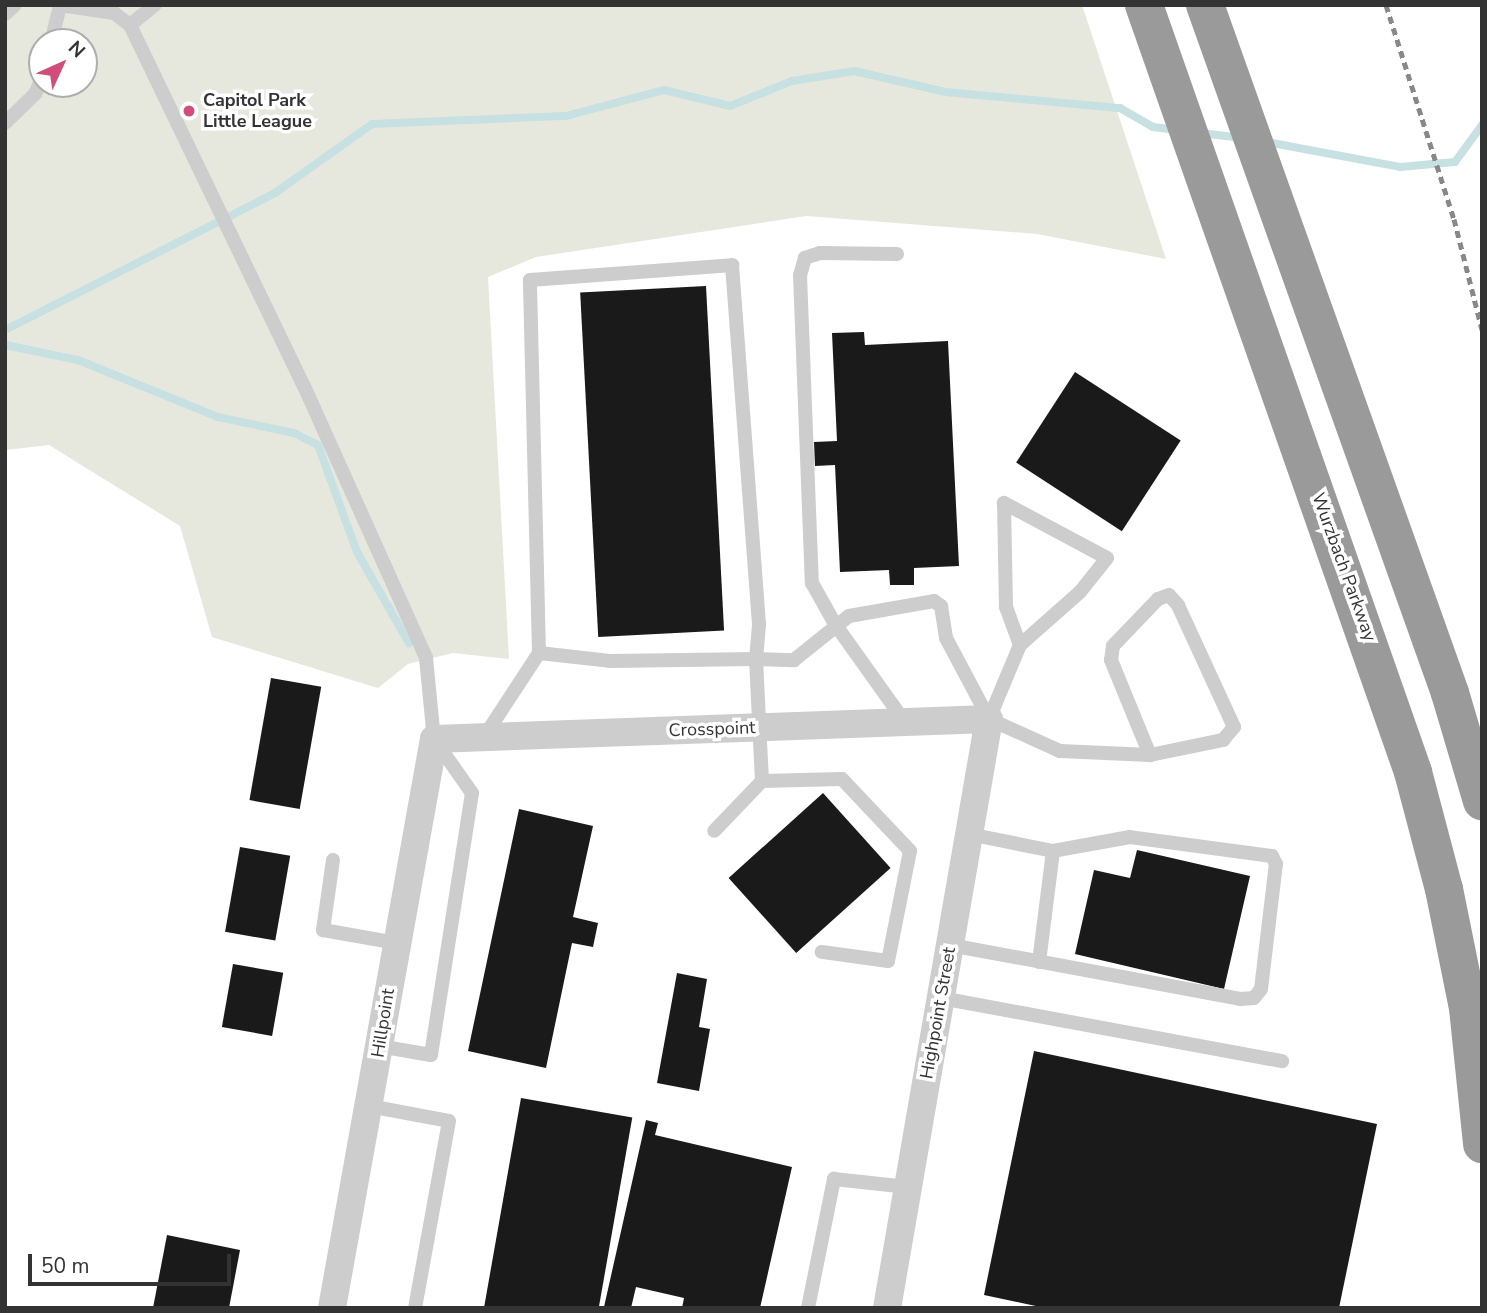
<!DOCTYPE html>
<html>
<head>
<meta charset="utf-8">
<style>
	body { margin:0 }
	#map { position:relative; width:1487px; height:1313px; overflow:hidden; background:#fff; font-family:"Nunito Sans",sans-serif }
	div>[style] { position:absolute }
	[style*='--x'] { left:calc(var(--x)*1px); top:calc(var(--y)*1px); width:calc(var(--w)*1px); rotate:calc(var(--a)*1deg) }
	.green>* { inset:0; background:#e6e8dd }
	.stream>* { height:8px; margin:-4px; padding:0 4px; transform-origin:4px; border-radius:4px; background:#c7e0e2 }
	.building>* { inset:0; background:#1a1a1a; transform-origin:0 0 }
	.lane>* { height:14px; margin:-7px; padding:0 7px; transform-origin:7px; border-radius:7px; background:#cdcdcd }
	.street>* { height:28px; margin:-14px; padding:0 14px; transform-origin:14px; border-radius:14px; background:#cdcdcd }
	.highway>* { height:38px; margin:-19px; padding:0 19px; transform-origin:19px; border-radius:19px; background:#9a9a9a }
	.rail>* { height:5px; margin-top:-2.5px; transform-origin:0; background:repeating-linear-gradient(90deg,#888 0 7px,transparent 0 12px) }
	.dots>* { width:19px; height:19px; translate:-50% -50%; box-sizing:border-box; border:4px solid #fff; border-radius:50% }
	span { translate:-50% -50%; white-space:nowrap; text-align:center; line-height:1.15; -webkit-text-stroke:7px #fff; paint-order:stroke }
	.poi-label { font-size:18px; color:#333; font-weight:700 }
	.left { translate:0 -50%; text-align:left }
	.street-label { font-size:18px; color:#333 }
	.frame { position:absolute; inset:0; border:7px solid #333; pointer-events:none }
	.north { position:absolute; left:28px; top:28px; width:70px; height:70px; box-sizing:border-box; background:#fff; border:2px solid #adadad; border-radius:50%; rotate:45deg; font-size:19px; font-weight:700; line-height:28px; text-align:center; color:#333 }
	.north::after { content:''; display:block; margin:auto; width:24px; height:32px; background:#d24d7b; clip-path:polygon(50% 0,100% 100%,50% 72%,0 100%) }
	.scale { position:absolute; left:28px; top:1254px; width:203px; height:32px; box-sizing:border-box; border:4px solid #333; border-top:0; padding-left:9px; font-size:21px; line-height:24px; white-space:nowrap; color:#333; -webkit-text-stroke:5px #fff; paint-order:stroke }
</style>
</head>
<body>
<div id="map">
	<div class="green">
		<i style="clip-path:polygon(evenodd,5px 5px,1082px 5px,1166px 259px,1037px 234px,806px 216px,536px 257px,488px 277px,509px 659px,453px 653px,408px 664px,378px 688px,212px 637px,180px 526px,49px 445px,5px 450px,5px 5px,42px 42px,84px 42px,84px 84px,42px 84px,42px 42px)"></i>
	</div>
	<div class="stream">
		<i style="--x:1201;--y:133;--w:39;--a:7"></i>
		<i style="--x:1267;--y:142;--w:135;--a:10.6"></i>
		<i style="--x:1400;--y:167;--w:55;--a:-5.2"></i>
		<i style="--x:1455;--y:162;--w:46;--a:-53.9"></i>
		<i style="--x:5;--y:330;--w:303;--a:-26.9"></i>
		<i style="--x:275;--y:193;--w:119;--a:-35.4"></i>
		<i style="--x:372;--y:124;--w:194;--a:-2.4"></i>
		<i style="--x:566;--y:116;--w:101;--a:-14.9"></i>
		<i style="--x:664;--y:90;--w:68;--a:13.6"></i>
		<i style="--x:730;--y:106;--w:67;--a:-22"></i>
		<i style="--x:792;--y:81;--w:63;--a:-9.2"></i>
		<i style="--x:854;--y:71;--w:94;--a:12.9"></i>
		<i style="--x:946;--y:92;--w:175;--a:5.3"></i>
		<i style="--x:1120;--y:108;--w:38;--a:30"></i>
		<i style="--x:1153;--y:127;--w:25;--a:7"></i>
		<i style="--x:5;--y:345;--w:75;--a:11.6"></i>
		<i style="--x:78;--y:360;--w:151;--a:22.2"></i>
		<i style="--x:218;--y:417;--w:78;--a:11.9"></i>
		<i style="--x:294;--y:433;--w:27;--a:27"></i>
		<i style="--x:318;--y:445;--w:114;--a:70"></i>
		<i style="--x:357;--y:552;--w:105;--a:60.3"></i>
	</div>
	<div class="building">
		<i style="left:706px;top:286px;width:345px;height:126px;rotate:87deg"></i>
		<i style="clip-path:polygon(864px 332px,865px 345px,948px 341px,959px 566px,914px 568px,914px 585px,890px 585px,889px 570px,840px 572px,835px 465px,815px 466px,814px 442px,837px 441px,832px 333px)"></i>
		<i style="left:1075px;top:372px;width:126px;height:108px;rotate:33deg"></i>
		<i style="left:271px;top:678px;width:51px;height:124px;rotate:10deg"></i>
		<i style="left:823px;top:793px;width:101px;height:127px;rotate:48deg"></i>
		<i style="clip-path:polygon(519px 809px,593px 826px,573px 917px,598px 923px,593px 947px,572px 943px,546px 1068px,468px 1051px)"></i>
		<i style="left:240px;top:847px;width:51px;height:86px;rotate:10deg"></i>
		<i style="clip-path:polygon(1137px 850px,1250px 876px,1224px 989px,1075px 954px,1094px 870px,1130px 878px)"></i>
		<i style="left:233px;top:964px;width:51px;height:64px;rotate:10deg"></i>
		<i style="clip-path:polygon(677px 973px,707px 979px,699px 1027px,710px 1029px,699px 1091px,657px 1083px)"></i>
		<i style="clip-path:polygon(1034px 1051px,1377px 1124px,1339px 1308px,1045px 1308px,984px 1295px)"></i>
		<i style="left:521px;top:1098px;width:113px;height:213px;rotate:10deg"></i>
		<i style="clip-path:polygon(646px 1120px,658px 1123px,655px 1135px,792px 1167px,760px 1308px,682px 1308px,684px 1298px,636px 1287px,631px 1308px,604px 1307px)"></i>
		<i style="clip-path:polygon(167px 1235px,240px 1250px,229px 1308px,153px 1308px)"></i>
	</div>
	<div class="lane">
		<i style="--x:60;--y:5;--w:55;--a:8.4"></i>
		<i style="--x:114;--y:13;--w:20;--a:37"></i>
		<i style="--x:130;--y:25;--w:401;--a:64.3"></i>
		<i style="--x:304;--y:386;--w:298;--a:65.8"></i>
		<i style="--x:426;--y:658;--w:81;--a:84.4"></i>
		<i style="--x:434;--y:739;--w:66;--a:54.9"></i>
		<i style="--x:472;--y:793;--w:265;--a:98.9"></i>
		<i style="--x:431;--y:1055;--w:53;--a:-170.2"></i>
		<i style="--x:5;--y:14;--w:13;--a:-42"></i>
		<i style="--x:130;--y:25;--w:32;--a:-39"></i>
		<i style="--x:51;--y:42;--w:37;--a:-76"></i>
		<i style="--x:5;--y:123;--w:42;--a:-44"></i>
		<i style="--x:35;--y:94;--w:17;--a:-66"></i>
		<i style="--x:897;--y:254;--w:77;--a:-179.3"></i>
		<i style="--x:820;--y:253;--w:16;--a:162"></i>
		<i style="--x:805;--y:258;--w:18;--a:106"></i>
		<i style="--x:800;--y:275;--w:308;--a:87.8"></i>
		<i style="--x:812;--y:583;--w:47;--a:60.7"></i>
		<i style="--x:835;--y:624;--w:120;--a:54.5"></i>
		<i style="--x:539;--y:653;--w:373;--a:-91.4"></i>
		<i style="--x:530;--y:280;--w:203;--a:-4.2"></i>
		<i style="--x:732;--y:265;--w:361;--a:85.7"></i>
		<i style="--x:759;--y:625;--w:34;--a:95"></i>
		<i style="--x:756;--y:659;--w:38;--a:2"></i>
		<i style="--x:794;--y:660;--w:70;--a:-38.7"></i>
		<i style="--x:849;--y:616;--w:86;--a:-10"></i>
		<i style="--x:934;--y:601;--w:9;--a:36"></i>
		<i style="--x:941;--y:606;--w:32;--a:81"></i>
		<i style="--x:946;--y:638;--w:92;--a:62"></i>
		<i style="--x:989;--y:719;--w:78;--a:24.3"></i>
		<i style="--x:1060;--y:751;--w:90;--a:2.5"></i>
		<i style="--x:1150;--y:755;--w:75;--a:-11.6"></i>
		<i style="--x:1223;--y:740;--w:17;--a:-50"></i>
		<i style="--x:1234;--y:727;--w:134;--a:-114.7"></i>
		<i style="--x:1178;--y:605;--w:13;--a:-132"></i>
		<i style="--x:1169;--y:595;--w:12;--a:160"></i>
		<i style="--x:1158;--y:599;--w:65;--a:133.8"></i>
		<i style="--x:1113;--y:646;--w:14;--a:98"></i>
		<i style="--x:1111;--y:660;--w:103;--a:67.7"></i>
		<i style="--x:989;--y:719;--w:80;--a:-67.3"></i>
		<i style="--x:1020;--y:645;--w:80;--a:-41.5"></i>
		<i style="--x:1080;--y:592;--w:43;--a:-51.5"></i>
		<i style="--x:1107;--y:558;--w:117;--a:-151.9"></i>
		<i style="--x:1004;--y:503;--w:104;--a:88.9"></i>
		<i style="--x:1006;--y:607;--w:40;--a:69.8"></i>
		<i style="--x:484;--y:737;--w:100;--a:-56.8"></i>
		<i style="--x:539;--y:653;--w:71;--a:6.4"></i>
		<i style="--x:610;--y:661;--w:146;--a:-0.8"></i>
		<i style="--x:756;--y:659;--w:122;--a:87.2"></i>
		<i style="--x:762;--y:781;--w:69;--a:133.8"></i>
		<i style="--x:762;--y:781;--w:80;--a:-1.4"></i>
		<i style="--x:842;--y:779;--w:99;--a:46.6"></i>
		<i style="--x:910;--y:851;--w:112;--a:101.3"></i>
		<i style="--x:888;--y:961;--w:67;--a:-172.2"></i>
		<i style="--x:333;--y:860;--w:71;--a:98.1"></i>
		<i style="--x:323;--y:930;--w:74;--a:10.1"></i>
		<i style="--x:950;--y:945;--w:295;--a:10.5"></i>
		<i style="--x:1240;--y:999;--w:14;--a:-4"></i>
		<i style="--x:1254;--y:998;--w:11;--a:-52"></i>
		<i style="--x:1261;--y:989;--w:126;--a:-83.2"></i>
		<i style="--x:1276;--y:864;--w:9;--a:-117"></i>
		<i style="--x:1272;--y:856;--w:143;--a:-172.4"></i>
		<i style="--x:1130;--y:837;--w:78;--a:169.7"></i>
		<i style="--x:1053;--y:851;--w:86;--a:-168.6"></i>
		<i style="--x:1039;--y:962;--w:112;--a:-82.8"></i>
		<i style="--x:941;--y:998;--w:347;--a:10.5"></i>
		<i style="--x:369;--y:1106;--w:81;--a:10.6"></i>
		<i style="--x:449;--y:1121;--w:190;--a:100.3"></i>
		<i style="--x:808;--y:1308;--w:132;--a:-78.6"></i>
		<i style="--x:834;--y:1179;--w:74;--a:6.2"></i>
	</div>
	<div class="street">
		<i style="--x:332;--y:1308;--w:578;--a:-79.84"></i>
		<i style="--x:434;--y:739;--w:555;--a:-2.06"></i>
		<i style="--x:989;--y:719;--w:598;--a:99.82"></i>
	</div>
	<div class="highway">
		<i style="--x:1144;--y:5;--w:813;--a:70.67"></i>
		<i style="--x:1413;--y:772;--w:121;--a:75.2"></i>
		<i style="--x:1444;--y:889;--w:121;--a:78.6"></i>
		<i style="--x:1468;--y:1008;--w:137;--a:84.1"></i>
		<i style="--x:1205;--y:5;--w:730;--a:70.4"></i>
		<i style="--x:1450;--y:693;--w:113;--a:73.5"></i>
	</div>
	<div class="rail">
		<i style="--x:1386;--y:5;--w:225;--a:72.4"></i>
		<i style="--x:1454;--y:219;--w:114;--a:75.8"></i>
	</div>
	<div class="dots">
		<i style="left:189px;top:111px;background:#d24d7b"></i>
	</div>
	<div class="poi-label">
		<span class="left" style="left:203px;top:111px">Capitol Park<br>Little League</span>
	</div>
	<div class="street-label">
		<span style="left:1344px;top:567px;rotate:70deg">Wurzbach Parkway</span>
		<span style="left:712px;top:729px;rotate:-2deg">Crosspoint</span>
		<span style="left:938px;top:1013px;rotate:-80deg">Highpoint Street</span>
		<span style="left:383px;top:1023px;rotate:-81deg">Hillpoint</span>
	</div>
	<div class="frame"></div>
	<div class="north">N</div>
	<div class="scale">50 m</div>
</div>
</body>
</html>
